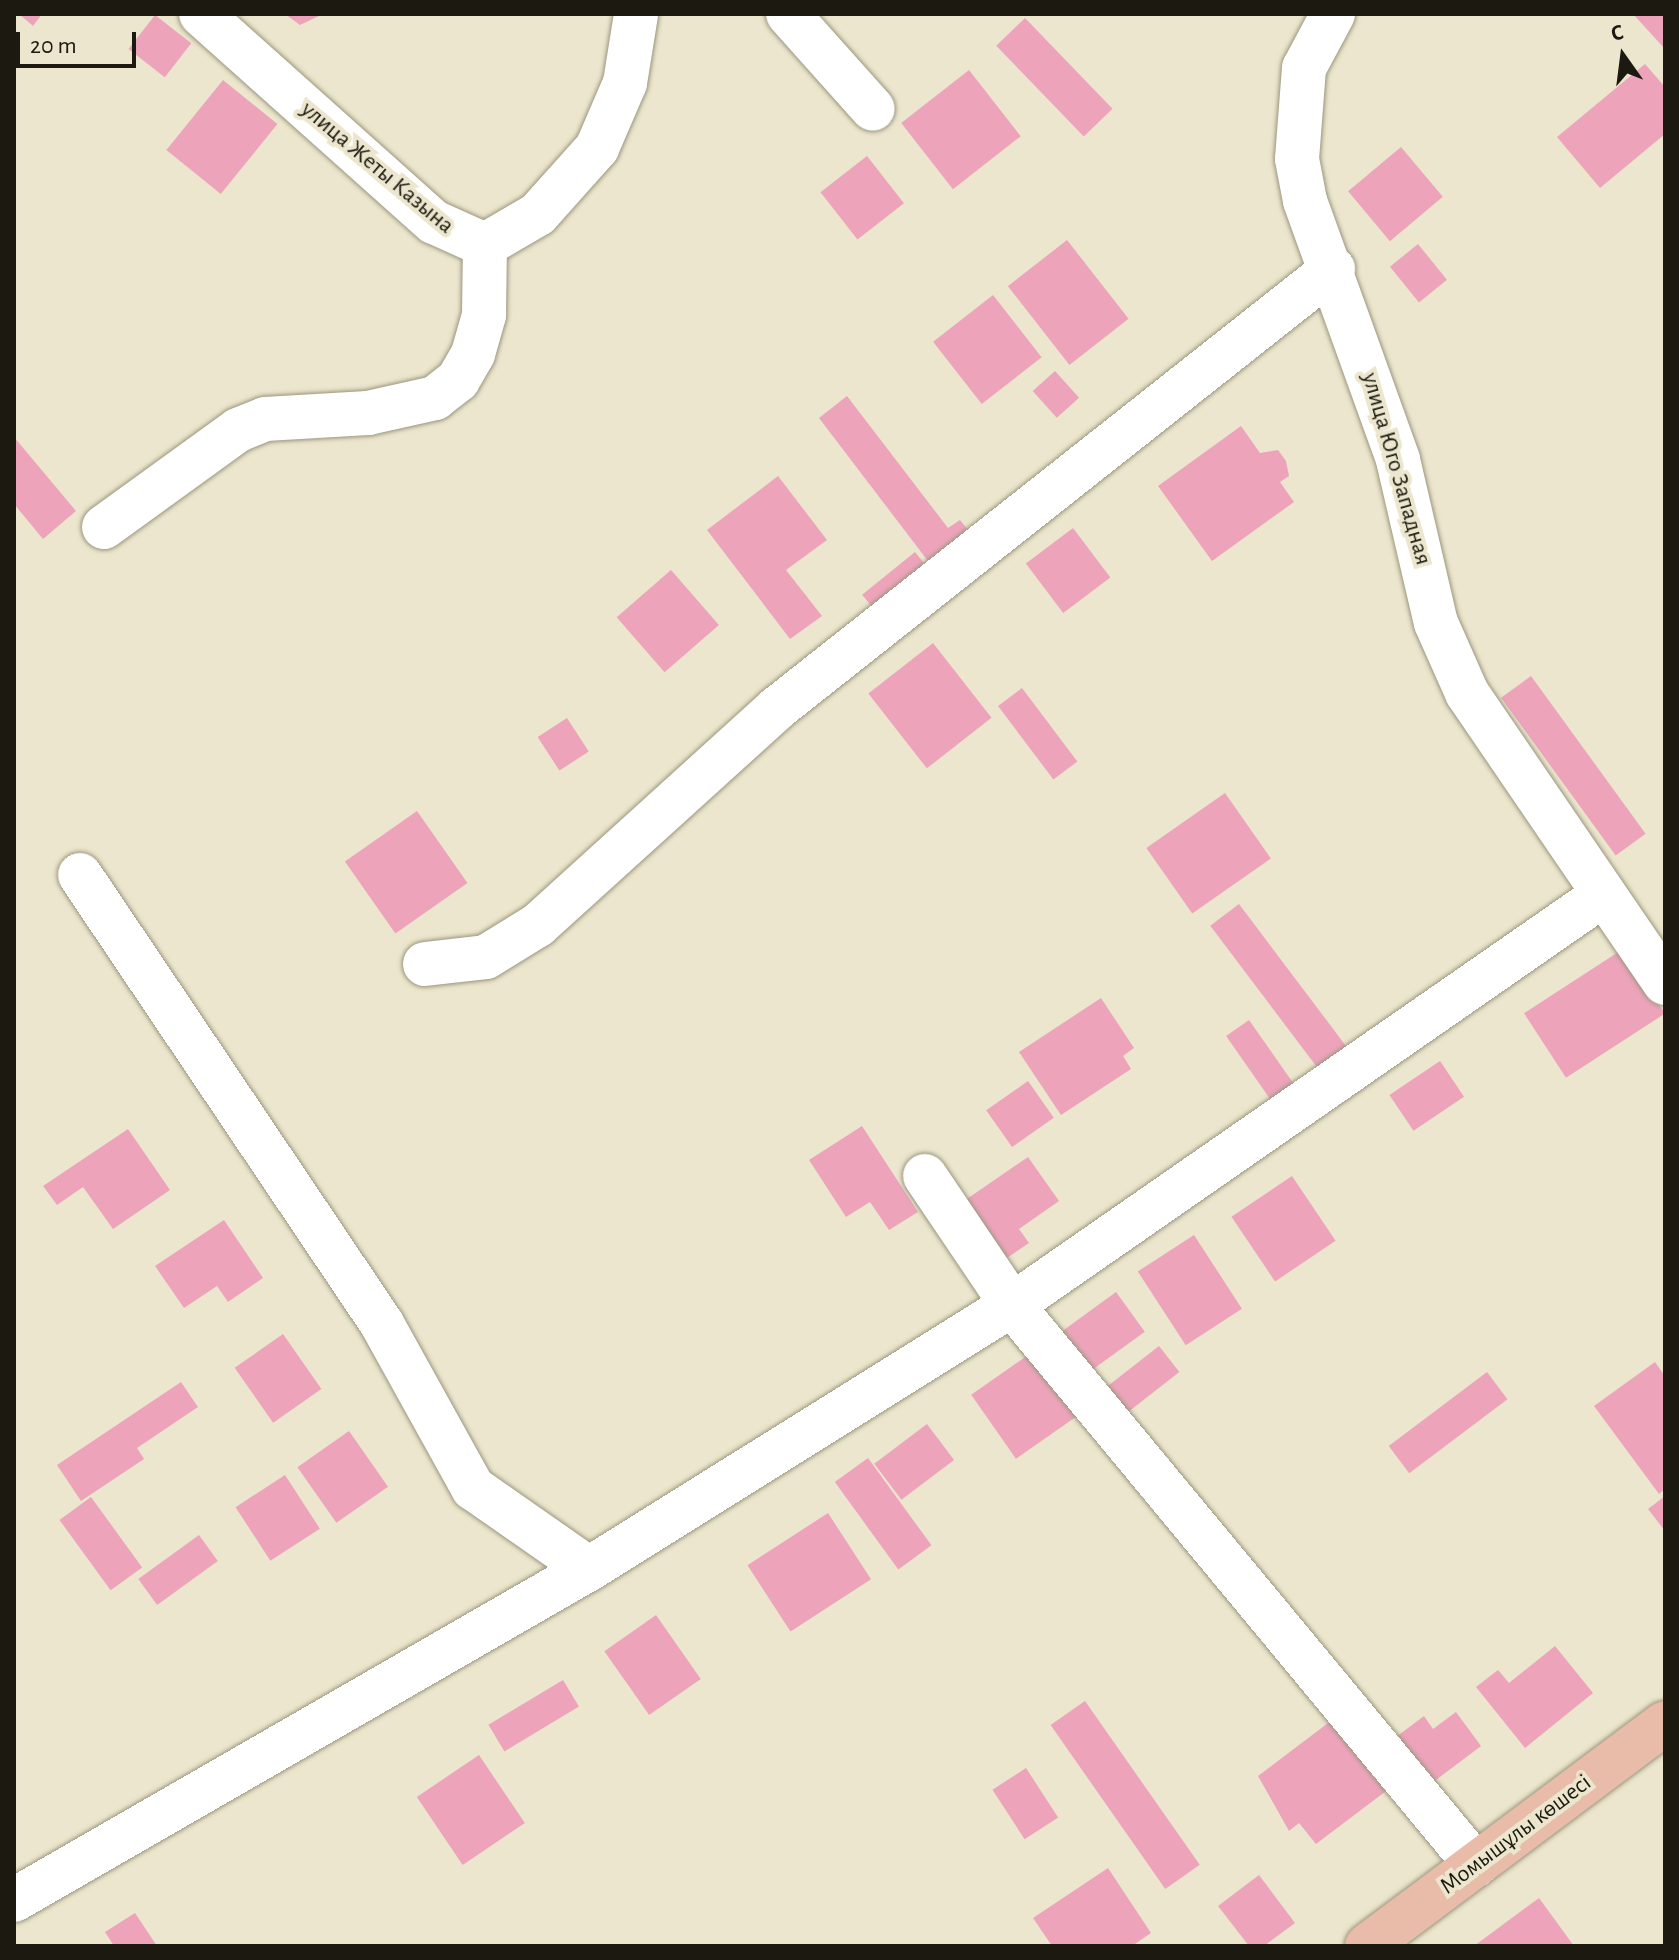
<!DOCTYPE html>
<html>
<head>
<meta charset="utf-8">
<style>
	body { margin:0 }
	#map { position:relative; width:1679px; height:1960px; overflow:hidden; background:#ebe6cd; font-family:"Alegreya Sans",sans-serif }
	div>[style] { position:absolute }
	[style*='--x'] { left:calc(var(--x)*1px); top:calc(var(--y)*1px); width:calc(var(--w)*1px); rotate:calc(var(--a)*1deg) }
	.building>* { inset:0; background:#eda4bb; transform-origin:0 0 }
	.roads { filter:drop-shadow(0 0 2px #9b967f) drop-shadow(0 0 2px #9b967f) }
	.minor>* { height:44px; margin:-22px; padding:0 22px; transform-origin:22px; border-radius:22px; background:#fff }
	.major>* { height:44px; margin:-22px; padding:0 22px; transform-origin:22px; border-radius:22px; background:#e9bba9 }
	span { translate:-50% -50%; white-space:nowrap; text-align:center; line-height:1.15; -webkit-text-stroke:8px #ebe6cd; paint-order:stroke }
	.street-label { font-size:24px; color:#1b1910 }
	.frame { position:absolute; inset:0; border:16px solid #1b1910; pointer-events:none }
	.north { position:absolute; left:1583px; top:16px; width:80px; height:80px; -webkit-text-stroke:6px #ebe6cd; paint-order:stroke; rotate:346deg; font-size:22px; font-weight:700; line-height:32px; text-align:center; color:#1b1910 }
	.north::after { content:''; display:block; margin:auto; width:28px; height:36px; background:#1b1910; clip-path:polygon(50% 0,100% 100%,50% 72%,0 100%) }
	.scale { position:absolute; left:16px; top:32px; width:120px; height:36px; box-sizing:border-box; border:4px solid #1b1910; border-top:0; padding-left:10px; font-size:24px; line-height:28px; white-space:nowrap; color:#1b1910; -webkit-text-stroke:6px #ebe6cd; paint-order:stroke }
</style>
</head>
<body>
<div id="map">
	<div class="building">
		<i style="clip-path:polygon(19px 14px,42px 14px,33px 26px)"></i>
		<i style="clip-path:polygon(285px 14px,323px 14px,300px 25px)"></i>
		<i style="clip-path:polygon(1633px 14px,1665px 14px,1665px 49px)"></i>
		<i style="left:155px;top:15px;width:46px;height:43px;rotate:38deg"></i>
		<i style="left:1025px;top:18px;width:126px;height:40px;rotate:46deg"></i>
		<i style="clip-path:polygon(1645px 64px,1665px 87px,1665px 134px,1600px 188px,1557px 137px)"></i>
		<i style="left:969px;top:70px;width:84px;height:86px;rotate:52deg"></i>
		<i style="left:223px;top:80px;width:70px;height:90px;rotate:39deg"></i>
		<i style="left:1401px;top:147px;width:65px;height:69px;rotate:50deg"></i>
		<i style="left:867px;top:156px;width:60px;height:59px;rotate:52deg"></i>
		<i style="left:1067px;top:240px;width:100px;height:75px;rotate:52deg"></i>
		<i style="left:1418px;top:244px;width:46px;height:36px;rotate:51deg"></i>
		<i style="left:993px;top:295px;width:79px;height:76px;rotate:52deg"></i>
		<i style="left:1055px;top:371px;width:36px;height:30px;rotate:48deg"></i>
		<i style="clip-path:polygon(847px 396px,948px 528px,960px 520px,972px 535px,931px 565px,819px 418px)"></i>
		<i style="clip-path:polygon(1241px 426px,1260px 453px,1278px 450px,1286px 461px,1289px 476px,1280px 482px,1294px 502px,1212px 561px,1158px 486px)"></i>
		<i style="clip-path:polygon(14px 437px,76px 511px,43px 539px,14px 504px)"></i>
		<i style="clip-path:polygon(778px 476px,827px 540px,786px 570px,822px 616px,790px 639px,707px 530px)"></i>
		<i style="left:1073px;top:528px;width:62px;height:59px;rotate:53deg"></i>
		<i style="left:915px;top:552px;width:21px;height:68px;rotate:51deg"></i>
		<i style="left:671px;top:570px;width:73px;height:72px;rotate:49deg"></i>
		<i style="left:933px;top:643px;width:95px;height:82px;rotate:52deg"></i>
		<i style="left:1531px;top:676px;width:195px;height:37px;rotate:54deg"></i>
		<i style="left:1022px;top:688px;width:92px;height:30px;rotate:53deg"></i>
		<i style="left:567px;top:718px;width:40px;height:35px;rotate:57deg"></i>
		<i style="left:1225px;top:793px;width:80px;height:96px;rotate:55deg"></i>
		<i style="left:417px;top:811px;width:88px;height:88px;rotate:55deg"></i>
		<i style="left:1239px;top:904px;width:179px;height:36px;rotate:53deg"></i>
		<i style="left:1623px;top:949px;width:77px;height:118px;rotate:57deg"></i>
		<i style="clip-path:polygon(1101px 998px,1134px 1048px,1123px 1056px,1131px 1069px,1061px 1115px,1019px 1052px)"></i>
		<i style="left:1249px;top:1020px;width:84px;height:28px;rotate:55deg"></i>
		<i style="left:1440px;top:1061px;width:43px;height:61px;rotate:56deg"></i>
		<i style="left:1028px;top:1081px;width:45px;height:51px;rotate:55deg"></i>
		<i style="clip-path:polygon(862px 1126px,918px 1212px,889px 1230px,870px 1202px,846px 1217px,809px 1160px)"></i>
		<i style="clip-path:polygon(128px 1129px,170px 1190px,113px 1229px,83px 1187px,57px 1205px,43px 1186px)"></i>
		<i style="clip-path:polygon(1028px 1157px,1059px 1201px,1019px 1229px,1029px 1243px,1001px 1262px,961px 1203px)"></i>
		<i style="left:1292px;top:1176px;width:78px;height:73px;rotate:56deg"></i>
		<i style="clip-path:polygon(224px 1220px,263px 1278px,228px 1302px,217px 1286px,184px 1308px,155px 1266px)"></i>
		<i style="left:1194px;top:1235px;width:88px;height:67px;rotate:57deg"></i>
		<i style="left:1116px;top:1292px;width:49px;height:67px;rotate:54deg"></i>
		<i style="left:283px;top:1334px;width:67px;height:59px;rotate:55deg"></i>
		<i style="left:1159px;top:1346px;width:33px;height:69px;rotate:52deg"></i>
		<i style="left:1031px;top:1353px;width:78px;height:73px;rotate:55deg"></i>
		<i style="clip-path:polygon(1655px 1362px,1665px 1376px,1665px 1489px,1659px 1494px,1594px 1406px)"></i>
		<i style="left:1487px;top:1372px;width:34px;height:123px;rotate:53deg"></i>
		<i style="clip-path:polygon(181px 1382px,198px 1407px,137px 1448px,144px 1459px,81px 1501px,57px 1465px)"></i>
		<i style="left:927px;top:1424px;width:45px;height:66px;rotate:53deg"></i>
		<i style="left:349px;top:1431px;width:68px;height:63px;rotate:55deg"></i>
		<i style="left:868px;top:1458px;width:108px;height:41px;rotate:54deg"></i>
		<i style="left:285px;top:1475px;width:64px;height:59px;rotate:57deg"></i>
		<i style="clip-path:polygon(1665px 1496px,1665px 1531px,1648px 1509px)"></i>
		<i style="left:91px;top:1497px;width:87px;height:39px;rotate:54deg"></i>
		<i style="left:828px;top:1513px;width:79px;height:96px;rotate:57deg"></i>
		<i style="left:199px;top:1535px;width:32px;height:75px;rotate:54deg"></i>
		<i style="left:656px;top:1615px;width:78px;height:63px;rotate:55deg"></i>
		<i style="clip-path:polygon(1555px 1646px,1593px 1693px,1525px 1748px,1476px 1687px,1498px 1670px,1509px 1683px)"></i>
		<i style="left:563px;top:1680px;width:31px;height:87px;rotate:59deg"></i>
		<i style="left:1085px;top:1701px;width:200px;height:42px;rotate:55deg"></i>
		<i style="clip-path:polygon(1456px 1712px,1481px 1746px,1432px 1783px,1396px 1737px,1424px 1716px,1433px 1729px)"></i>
		<i style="clip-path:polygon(1336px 1717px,1390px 1788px,1316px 1844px,1299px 1823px,1289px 1831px,1258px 1776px)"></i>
		<i style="left:479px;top:1755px;width:82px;height:75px;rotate:56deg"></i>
		<i style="left:1026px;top:1768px;width:59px;height:40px;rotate:57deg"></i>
		<i style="clip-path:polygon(1108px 1868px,1151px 1933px,1132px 1946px,1052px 1946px,1033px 1918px)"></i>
		<i style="clip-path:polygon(1259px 1875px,1295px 1923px,1264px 1946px,1249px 1946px,1218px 1906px)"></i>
		<i style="clip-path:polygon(1539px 1898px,1574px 1946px,1474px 1946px)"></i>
		<i style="clip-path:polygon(135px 1913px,157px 1946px,114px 1946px,105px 1932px)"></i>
	</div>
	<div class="roads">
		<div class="minor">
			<i style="--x:201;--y:14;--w:312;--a:41.8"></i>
			<i style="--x:434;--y:222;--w:56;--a:24.3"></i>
			<i style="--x:485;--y:245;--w:61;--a:-30.3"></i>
			<i style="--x:538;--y:214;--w:89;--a:-48.2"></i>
			<i style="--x:597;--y:148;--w:71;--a:-66.7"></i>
			<i style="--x:625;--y:83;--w:70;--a:-80.9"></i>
			<i style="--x:788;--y:14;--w:127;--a:48.2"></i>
			<i style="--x:1333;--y:14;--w:61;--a:118.2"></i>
			<i style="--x:1304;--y:68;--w:91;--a:94.4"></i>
			<i style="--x:1297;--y:159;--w:43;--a:79.2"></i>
			<i style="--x:1305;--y:201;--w:275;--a:70.2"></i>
			<i style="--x:1398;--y:460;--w:167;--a:76.9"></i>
			<i style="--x:1436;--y:623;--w:77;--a:66.1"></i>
			<i style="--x:1467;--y:693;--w:351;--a:55.7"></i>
			<i style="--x:104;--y:527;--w:165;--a:-35.9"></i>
			<i style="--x:238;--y:430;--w:29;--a:-22"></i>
			<i style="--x:265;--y:419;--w:103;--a:-3.3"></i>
			<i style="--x:368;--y:413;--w:69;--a:-12.6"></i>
			<i style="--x:435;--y:398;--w:29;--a:-38"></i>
			<i style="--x:458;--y:380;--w:30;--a:-60"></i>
			<i style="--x:473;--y:354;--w:41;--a:-74.2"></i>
			<i style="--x:484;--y:315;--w:70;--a:-89.2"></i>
			<i style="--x:80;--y:875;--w:541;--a:56.07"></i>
			<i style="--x:382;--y:1324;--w:188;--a:61"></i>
			<i style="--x:473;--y:1488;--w:141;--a:34.9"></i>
			<i style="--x:425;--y:964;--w:61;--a:-6.5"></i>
			<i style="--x:486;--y:957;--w:61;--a:-31.6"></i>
			<i style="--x:538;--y:925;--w:321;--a:-42.2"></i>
			<i style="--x:776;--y:709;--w:710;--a:-38.31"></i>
			<i style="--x:925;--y:1176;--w:156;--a:56"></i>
			<i style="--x:1012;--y:1305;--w:727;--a:50.36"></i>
			<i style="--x:14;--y:1900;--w:663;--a:-29.93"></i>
			<i style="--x:589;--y:1569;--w:499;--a:-32"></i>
			<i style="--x:1012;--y:1305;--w:716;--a:-34.76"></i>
		</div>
		<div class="major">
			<i style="--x:1367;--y:1946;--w:372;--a:-36.8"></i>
		</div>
	</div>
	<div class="street-label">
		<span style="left:377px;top:168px;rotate:40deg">улица Жеты Казына</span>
		<span style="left:1396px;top:469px;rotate:74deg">улица Юго Западная</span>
		<span style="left:1516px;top:1835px;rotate:-37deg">Момышұлы көшесі</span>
	</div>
	<div class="frame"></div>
	<div class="north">С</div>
	<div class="scale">20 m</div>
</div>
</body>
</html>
